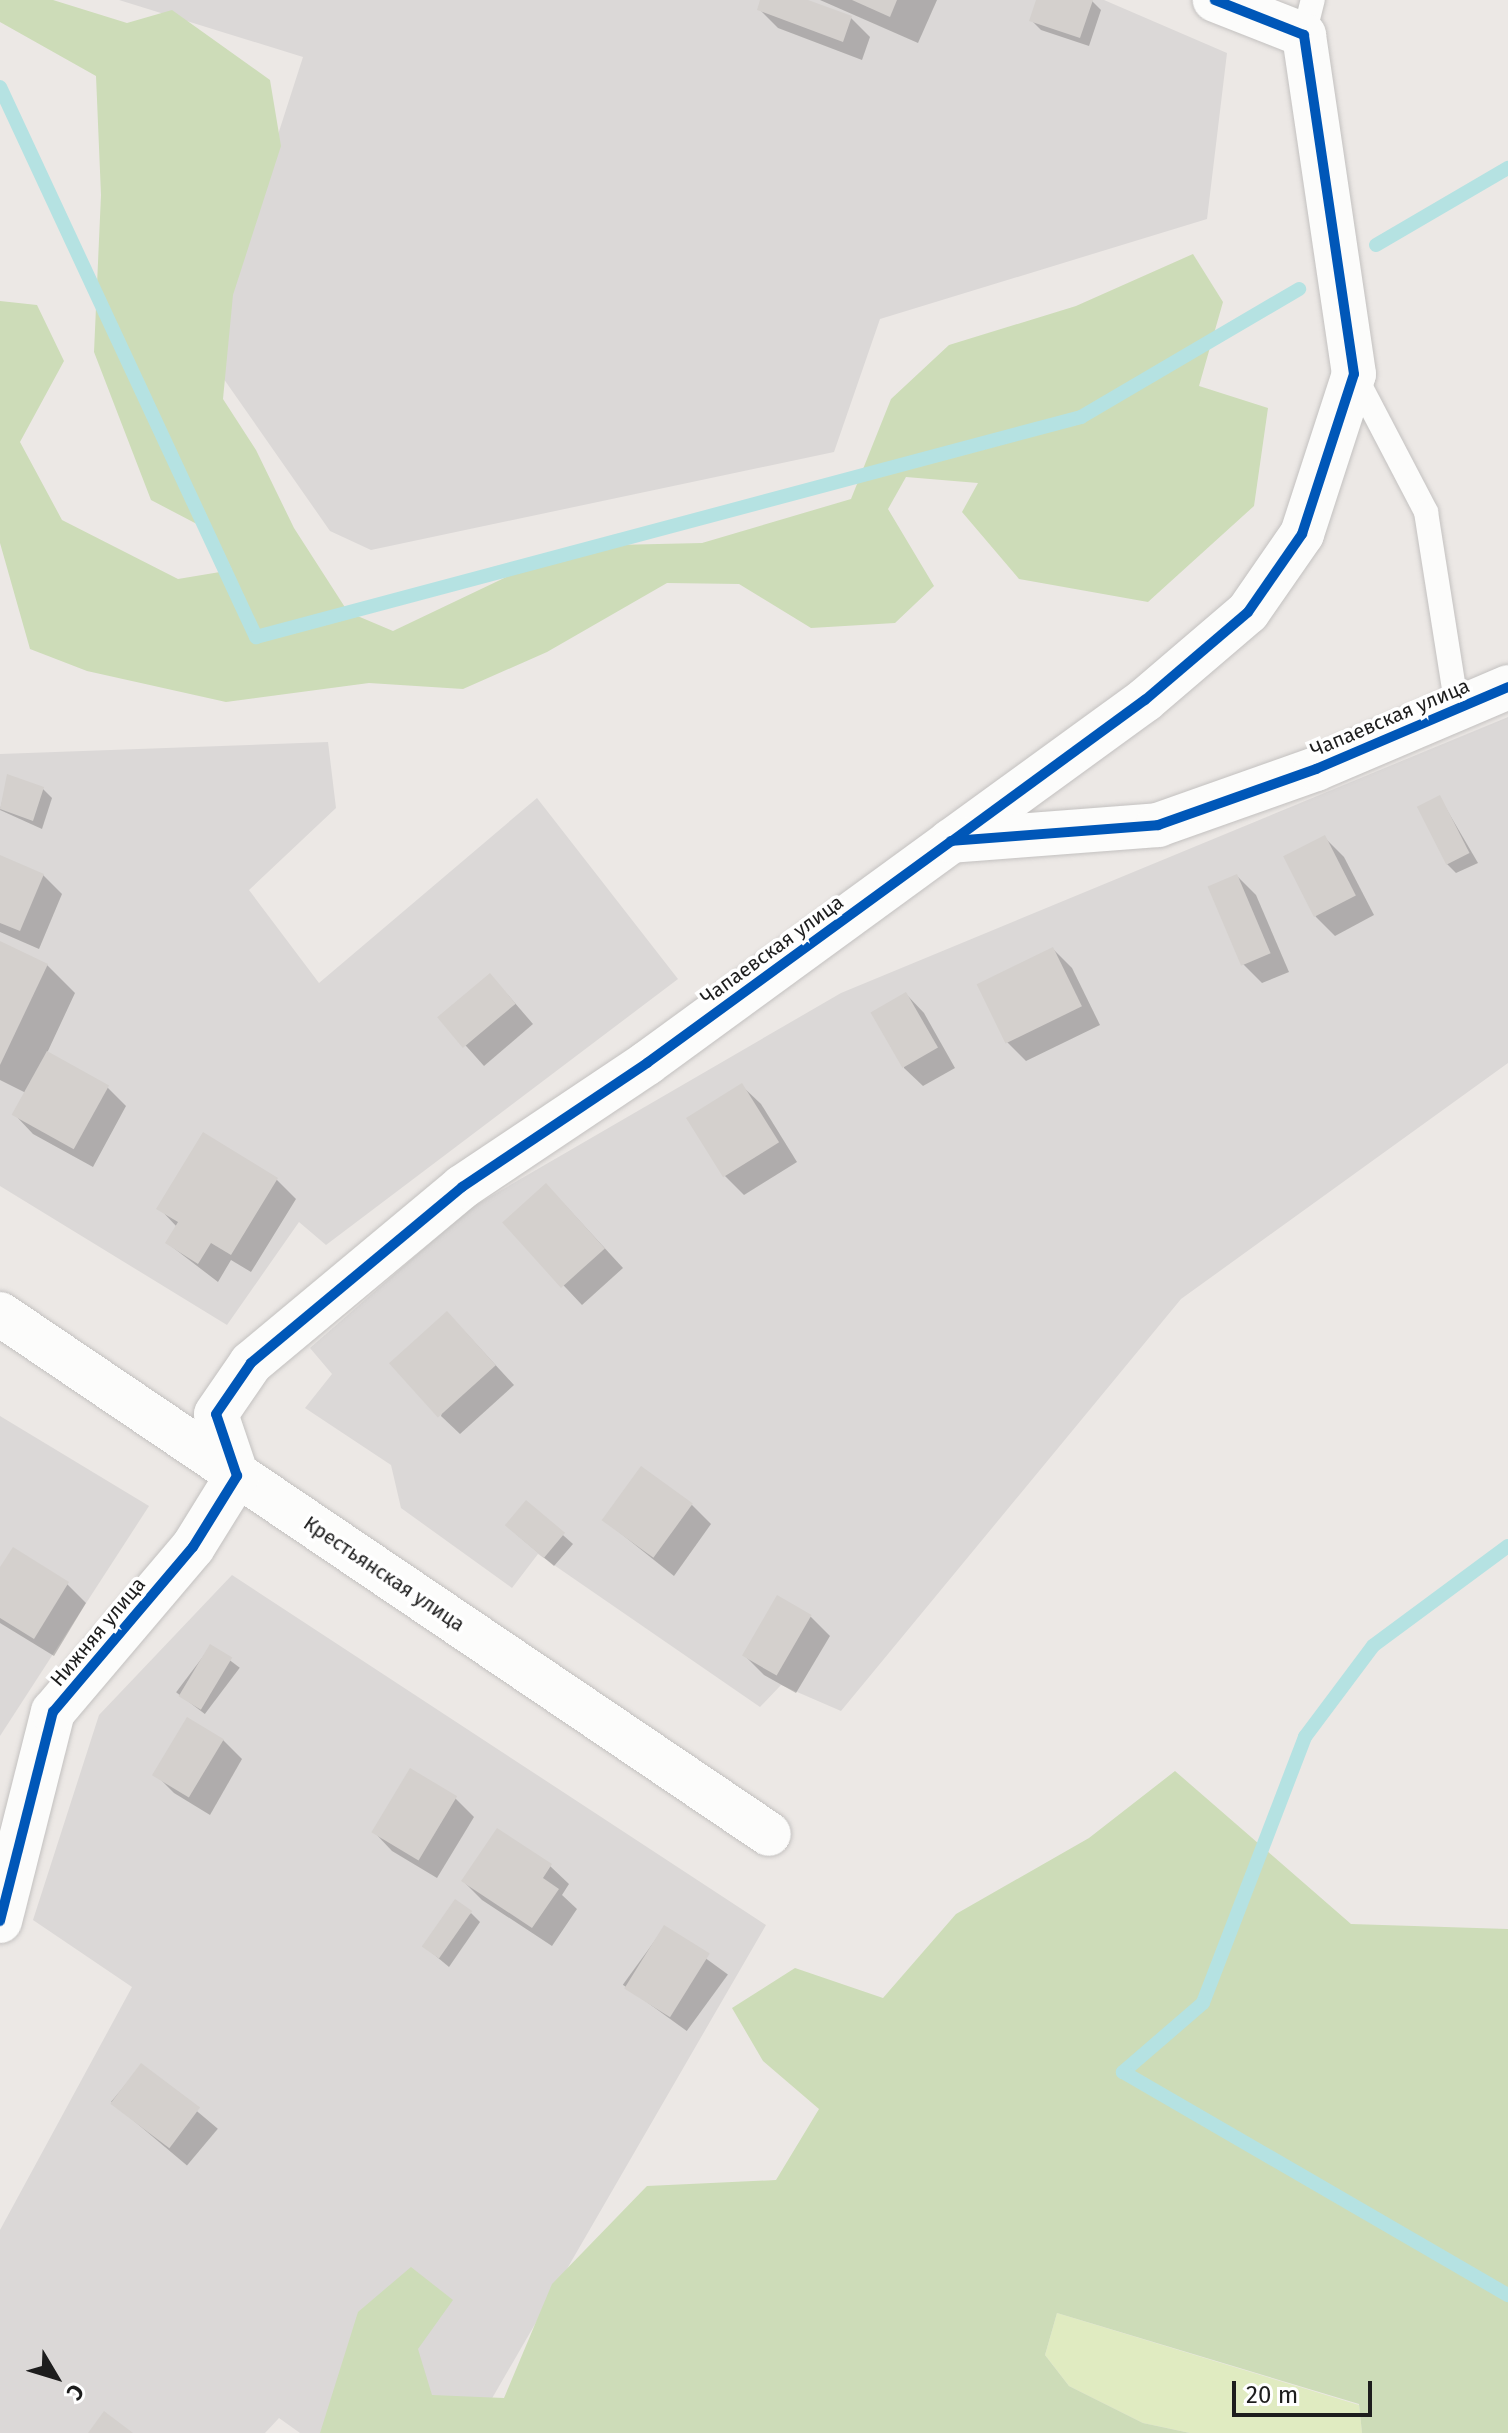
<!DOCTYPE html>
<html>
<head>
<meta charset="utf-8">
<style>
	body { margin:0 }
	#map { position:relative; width:1508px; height:2433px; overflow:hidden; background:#ece8e5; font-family:"Fira Sans",sans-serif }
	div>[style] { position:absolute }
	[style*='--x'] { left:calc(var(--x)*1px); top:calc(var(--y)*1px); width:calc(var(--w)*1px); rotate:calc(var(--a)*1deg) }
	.residential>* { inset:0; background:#dbd8d7 }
	.grass>* { inset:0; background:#e0ebc1 }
	.forest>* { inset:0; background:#cddcb8 }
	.shadow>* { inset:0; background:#0003; transform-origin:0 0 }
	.stream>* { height:14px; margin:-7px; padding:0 7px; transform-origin:7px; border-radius:7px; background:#b5e2e2 }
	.building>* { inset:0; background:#d4d0cd; transform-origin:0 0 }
	.roads { filter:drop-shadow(0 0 2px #c3c1c0) drop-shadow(0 0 2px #c3c1c0) }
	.lane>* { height:24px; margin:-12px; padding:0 12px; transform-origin:12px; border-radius:12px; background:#fcfcfb }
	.street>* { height:44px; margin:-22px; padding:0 22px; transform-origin:22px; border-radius:22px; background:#fcfcfb }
	.cycleway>* { height:10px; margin:-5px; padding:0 5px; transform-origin:5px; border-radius:5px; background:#0057b8 }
	span { translate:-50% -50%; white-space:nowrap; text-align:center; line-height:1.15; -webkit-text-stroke:7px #fff; paint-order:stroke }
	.street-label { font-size:20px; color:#1d1d1d }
	.north { position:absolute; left:16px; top:2337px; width:80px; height:80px; -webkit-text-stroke:6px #fff; paint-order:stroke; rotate:128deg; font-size:22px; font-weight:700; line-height:32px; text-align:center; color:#1d1d1d }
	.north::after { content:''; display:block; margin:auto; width:28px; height:36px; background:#1d1d1d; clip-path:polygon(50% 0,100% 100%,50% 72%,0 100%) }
	.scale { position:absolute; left:1232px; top:2381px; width:140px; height:36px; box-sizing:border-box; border:4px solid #1d1d1d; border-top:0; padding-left:10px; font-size:24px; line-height:28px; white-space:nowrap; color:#1d1d1d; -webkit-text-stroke:6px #fff; paint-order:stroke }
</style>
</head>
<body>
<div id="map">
	<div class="residential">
		<i style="clip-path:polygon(119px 0,1104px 0,1227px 53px,1207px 219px,880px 319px,834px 452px,371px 550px,330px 531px,207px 355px,303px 57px)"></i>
		<i style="clip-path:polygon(1508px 717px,1508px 1063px,1181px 1299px,841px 1711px,781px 1685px,760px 1707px,538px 1554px,512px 1588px,401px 1508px,391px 1465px,305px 1408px,332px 1374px,310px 1348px,469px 1209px,841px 993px)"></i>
		<i style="clip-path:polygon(328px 742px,336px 808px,249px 890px,319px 983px,537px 798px,678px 979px,326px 1245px,299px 1222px,227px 1325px,0 1186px,0 754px)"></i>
		<i style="clip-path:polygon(0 1416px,149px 1506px,0 1736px)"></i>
		<i style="clip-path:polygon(232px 1575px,766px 1925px,472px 2433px,300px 2433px,279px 2418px,265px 2433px,0 2433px,0 2230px,132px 1987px,33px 1920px,99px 1715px)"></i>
	</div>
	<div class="grass">
		<i style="clip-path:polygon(1057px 2313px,1359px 2405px,1362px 2433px,1190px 2433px,1143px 2423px,1069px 2386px,1045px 2355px)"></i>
	</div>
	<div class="forest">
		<i style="clip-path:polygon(0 0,53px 0,127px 23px,172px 10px,270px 80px,281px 146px,233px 295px,223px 399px,256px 450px,294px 528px,348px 612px,393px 631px,571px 546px,702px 543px,851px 499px,891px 399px,949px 345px,1076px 306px,1193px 254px,1223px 302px,1199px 386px,1268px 408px,1254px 506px,1148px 602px,1019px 579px,962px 512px,978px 483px,906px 477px,888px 509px,934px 586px,895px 623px,811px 628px,739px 584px,667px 583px,547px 652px,463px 689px,369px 683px,226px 702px,87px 671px,30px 649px,0 543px,0 301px,37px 305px,64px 361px,20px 442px,62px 520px,178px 579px,232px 570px,214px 533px,151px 500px,94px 352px,101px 195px,96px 76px,0 22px)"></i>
		<i style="clip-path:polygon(1175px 1771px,1351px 1924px,1508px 1929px,1508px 2433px,1362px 2433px,1359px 2404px,1057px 2313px,1045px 2355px,1069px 2386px,1143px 2423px,1190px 2433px,320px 2433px,358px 2312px,411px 2267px,453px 2300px,418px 2349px,432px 2395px,504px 2398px,552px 2284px,647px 2186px,776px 2180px,819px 2109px,763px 2061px,732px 2008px,795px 1968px,883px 1998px,956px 1914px,1089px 1838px)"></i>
	</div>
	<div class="shadow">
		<i style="clip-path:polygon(763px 0,802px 0,851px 18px,870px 37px,862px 60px,778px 28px,759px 9px)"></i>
		<i style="clip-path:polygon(820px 0,937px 0,918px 43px)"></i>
		<i style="clip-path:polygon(1038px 0,1092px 1px,1101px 10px,1089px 46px,1041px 30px,1032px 21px)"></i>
		<i style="clip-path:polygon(8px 777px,43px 789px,52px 798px,42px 829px,0 810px)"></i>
		<i style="clip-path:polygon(1440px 798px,1478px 863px,1456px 873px,1447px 864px)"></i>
		<i style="clip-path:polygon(1325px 838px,1344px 857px,1374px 915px,1335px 936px,1316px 917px,1286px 858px)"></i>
		<i style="clip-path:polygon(0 858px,43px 875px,62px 894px,39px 949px,0 932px)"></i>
		<i style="clip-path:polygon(1237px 876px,1256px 895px,1289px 972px,1262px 983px,1243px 964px)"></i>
		<i style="clip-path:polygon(0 943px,47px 965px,75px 993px,47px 1053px,107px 1087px,126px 1106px,93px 1167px,33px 1134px,15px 1115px,26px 1093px,0 1080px)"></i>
		<i style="clip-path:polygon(1053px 949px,1072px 968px,1100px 1025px,1026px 1061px,1007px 1042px,979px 985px)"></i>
		<i style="clip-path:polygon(906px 994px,924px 1013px,955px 1068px,923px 1086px,904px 1068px)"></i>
		<i style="clip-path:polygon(508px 995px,533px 1024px,484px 1066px,441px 1018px)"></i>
		<i style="clip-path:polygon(742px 1086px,761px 1104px,797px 1162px,744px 1195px,725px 1176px,689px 1119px)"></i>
		<i style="clip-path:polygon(204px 1135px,277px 1180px,296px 1199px,251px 1272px,231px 1260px,218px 1282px,167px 1243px,177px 1227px,159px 1208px)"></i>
		<i style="clip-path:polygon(565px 1205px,623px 1268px,582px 1305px,505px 1223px)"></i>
		<i style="clip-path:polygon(466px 1333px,514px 1385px,460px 1434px,441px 1416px)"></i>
		<i style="clip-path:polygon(527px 1503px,573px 1544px,554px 1566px,516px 1534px)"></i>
		<i style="clip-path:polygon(692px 1505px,711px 1524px,674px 1576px,604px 1520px)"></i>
		<i style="clip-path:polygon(0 1571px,67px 1584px,86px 1603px,54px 1656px,0 1623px)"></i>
		<i style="clip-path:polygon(778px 1598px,811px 1617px,830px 1636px,796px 1693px,764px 1675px,745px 1656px)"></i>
		<i style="left:211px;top:1646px;width:36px;height:58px;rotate:37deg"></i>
		<i style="clip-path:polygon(223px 1740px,242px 1759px,210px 1815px,174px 1793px,155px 1774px)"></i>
		<i style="clip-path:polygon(455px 1798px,474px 1817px,437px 1878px,392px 1851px,374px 1832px)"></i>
		<i style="clip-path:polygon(550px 1866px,569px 1884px,562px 1895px,577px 1909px,552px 1946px,482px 1900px,463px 1881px)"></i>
		<i style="clip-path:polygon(471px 1913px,480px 1922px,449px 1967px,425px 1947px)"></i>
		<i style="left:664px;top:1928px;width:79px;height:70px;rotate:36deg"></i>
		<i style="left:142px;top:2065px;width:99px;height:48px;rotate:40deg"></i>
	</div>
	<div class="stream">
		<i style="--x:0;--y:87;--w:607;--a:65.04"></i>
		<i style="--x:256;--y:637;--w:854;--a:-14.93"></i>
		<i style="--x:1081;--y:417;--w:253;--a:-30.4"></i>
		<i style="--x:1376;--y:245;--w:153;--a:-30.3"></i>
		<i style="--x:1508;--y:1546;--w:168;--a:143.5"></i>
		<i style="--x:1373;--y:1646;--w:114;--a:126.8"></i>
		<i style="--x:1305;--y:1737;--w:285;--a:111"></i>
		<i style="--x:1203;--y:2003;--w:106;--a:139.2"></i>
		<i style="--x:1123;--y:2072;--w:445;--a:30.1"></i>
	</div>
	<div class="building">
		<i style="clip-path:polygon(760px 0,808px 0,852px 16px,843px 42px,757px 10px)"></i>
		<i style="clip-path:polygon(852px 0,897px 0,890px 17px)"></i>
		<i style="clip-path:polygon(1036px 0,1093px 0,1080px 38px,1029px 21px)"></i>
		<i style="clip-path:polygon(7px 774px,44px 787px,33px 821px,0 809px)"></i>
		<i style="left:1440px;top:795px;width:65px;height:26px;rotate:63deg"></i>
		<i style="left:1325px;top:835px;width:68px;height:47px;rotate:63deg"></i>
		<i style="clip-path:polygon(0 855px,44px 874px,20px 931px,0 923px)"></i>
		<i style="left:1237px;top:874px;width:86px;height:32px;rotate:67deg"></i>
		<i style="clip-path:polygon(0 941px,48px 964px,0 1065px)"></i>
		<i style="left:1053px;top:947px;width:66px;height:85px;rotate:64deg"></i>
		<i style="left:490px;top:973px;width:40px;height:69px;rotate:50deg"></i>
		<i style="left:906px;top:992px;width:64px;height:41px;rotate:60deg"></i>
		<i style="left:47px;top:1051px;width:71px;height:73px;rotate:29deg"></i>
		<i style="left:742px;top:1083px;width:70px;height:66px;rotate:58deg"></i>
		<i style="clip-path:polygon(203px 1132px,278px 1178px,231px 1255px,211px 1243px,198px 1264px,165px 1243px,178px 1222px,156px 1209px)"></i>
		<i style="left:546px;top:1183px;width:88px;height:59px;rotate:48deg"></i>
		<i style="left:447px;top:1311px;width:73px;height:78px;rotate:48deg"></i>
		<i style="left:641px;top:1466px;width:64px;height:67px;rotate:36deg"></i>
		<i style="left:526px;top:1500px;width:51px;height:33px;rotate:40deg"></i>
		<i style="clip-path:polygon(13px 1547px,69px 1582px,34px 1639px,0 1618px,0 1567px)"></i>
		<i style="left:777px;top:1595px;width:40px;height:70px;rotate:30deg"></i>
		<i style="left:210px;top:1644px;width:26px;height:61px;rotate:31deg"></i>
		<i style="left:187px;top:1717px;width:43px;height:68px;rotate:31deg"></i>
		<i style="left:410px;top:1768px;width:55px;height:75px;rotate:31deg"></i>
		<i style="clip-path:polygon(497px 1828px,552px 1864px,543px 1878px,559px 1889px,532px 1928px,461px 1881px)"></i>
		<i style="left:455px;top:1899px;width:21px;height:58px;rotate:35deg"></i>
		<i style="left:664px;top:1925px;width:54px;height:75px;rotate:32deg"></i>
		<i style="left:141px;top:2063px;width:74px;height:51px;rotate:37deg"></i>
		<i style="clip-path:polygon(104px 2411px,133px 2433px,88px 2433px)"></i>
	</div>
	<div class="roads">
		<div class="lane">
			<i style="--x:1304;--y:35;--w:36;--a:-76"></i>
			<i style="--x:1354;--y:374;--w:156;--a:62.4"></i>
			<i style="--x:1426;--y:512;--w:197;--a:81"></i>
		</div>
		<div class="street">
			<i style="--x:951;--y:841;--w:240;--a:-36"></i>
			<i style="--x:1145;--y:700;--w:135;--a:-40.5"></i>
			<i style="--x:1248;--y:612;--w:95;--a:-55.3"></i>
			<i style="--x:1302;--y:534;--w:168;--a:-72"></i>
			<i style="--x:1354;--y:374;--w:343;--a:-98.4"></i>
			<i style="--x:1304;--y:35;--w:96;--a:-158.5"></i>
			<i style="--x:0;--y:1314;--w:928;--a:34.07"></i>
			<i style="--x:0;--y:1921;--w:216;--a:-75.8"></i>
			<i style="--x:53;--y:1712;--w:216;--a:-49.7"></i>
			<i style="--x:193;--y:1547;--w:84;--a:-58.2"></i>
			<i style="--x:237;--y:1476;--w:65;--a:-108.7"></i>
			<i style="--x:216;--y:1414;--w:62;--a:-55.5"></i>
			<i style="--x:251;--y:1363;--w:275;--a:-39.8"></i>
			<i style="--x:462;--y:1187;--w:223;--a:-33.8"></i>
			<i style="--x:647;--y:1063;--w:376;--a:-36.1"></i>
			<i style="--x:951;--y:841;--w:208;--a:-4.4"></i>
			<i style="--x:1158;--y:825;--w:168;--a:-19.5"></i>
			<i style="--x:1316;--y:769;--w:209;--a:-23.1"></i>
		</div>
	</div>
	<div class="cycleway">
		<i style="--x:952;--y:841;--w:239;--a:-36.2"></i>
		<i style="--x:1145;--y:700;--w:135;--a:-40.5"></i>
		<i style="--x:1248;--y:612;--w:95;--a:-55.3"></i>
		<i style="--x:1302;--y:534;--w:168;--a:-72"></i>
		<i style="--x:1354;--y:374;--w:343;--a:-98.4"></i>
		<i style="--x:1304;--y:35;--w:96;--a:-158.5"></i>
		<i style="--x:0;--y:1921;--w:216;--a:-75.8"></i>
		<i style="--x:53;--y:1712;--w:216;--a:-49.7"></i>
		<i style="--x:193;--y:1547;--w:84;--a:-58.2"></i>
		<i style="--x:237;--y:1476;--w:65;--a:-108.7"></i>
		<i style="--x:216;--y:1414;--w:62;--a:-55.5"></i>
		<i style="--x:251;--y:1363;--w:275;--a:-39.8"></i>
		<i style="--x:462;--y:1187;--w:223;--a:-33.8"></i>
		<i style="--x:647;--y:1063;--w:376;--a:-36.1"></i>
		<i style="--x:951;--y:841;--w:208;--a:-4.4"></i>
		<i style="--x:1158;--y:825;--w:168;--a:-19.5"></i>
		<i style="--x:1316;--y:769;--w:209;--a:-23.1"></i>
	</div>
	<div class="street-label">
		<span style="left:1390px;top:718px;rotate:-23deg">Чапаевская улица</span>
		<span style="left:772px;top:950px;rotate:-36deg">Чапаевская улица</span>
		<span style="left:384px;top:1574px;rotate:34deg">Крестьянская улица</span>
		<span style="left:98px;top:1632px;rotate:-50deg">Нижняя улица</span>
	</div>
	<div class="north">С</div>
	<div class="scale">20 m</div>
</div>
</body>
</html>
